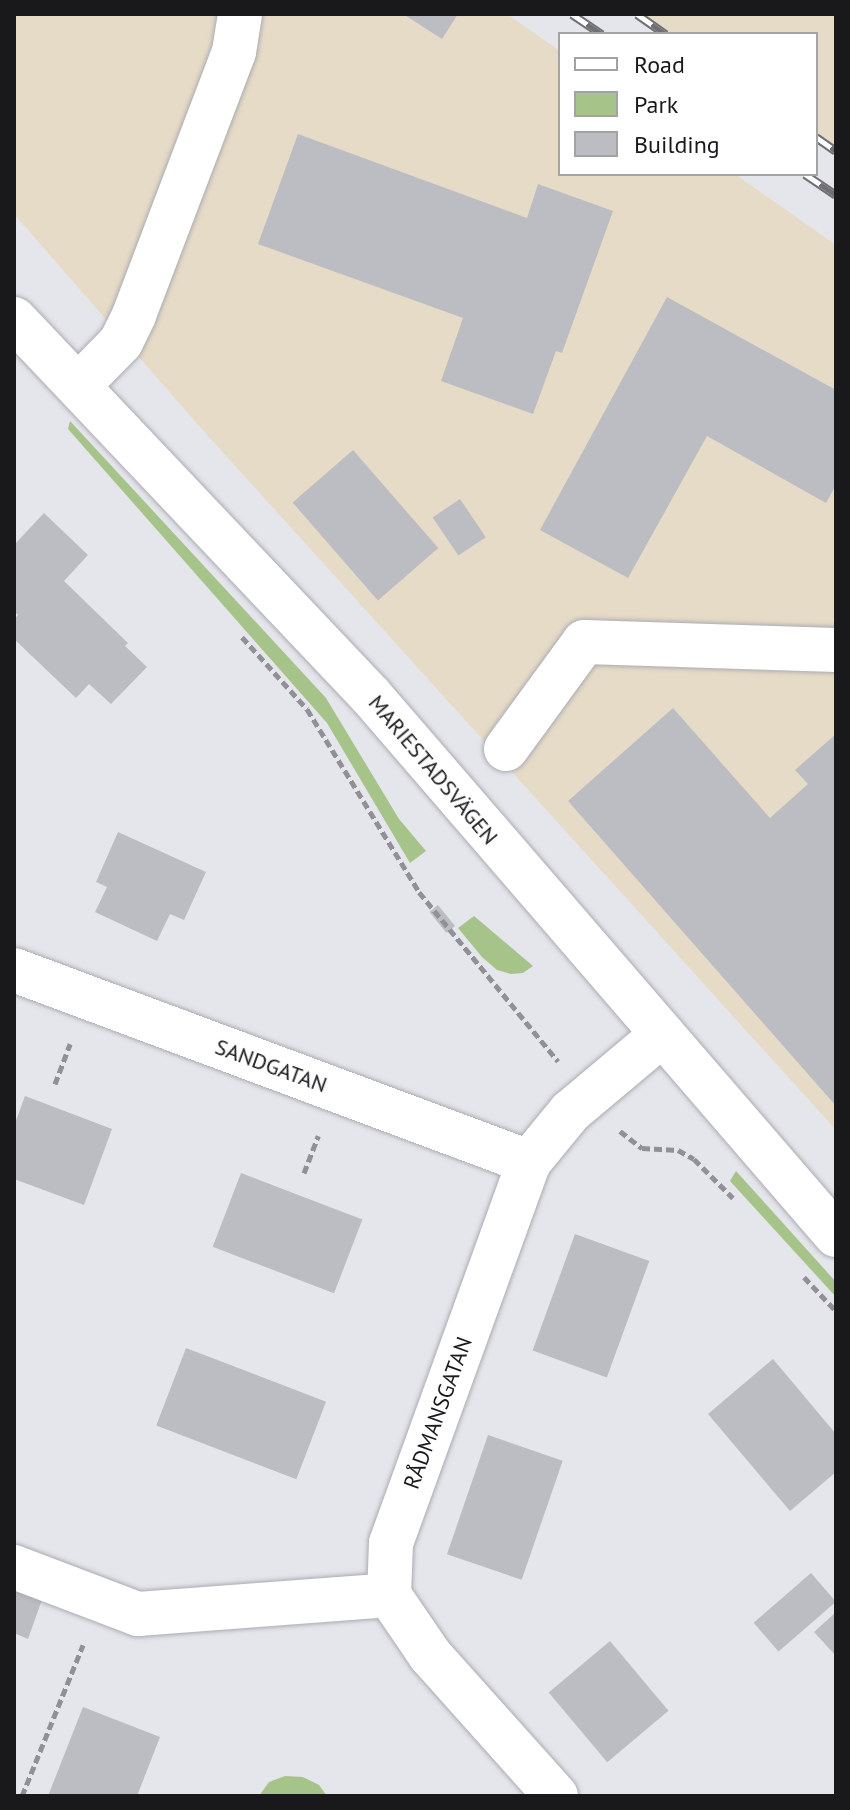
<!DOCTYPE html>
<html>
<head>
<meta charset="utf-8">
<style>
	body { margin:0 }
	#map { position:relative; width:850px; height:1810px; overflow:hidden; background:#e5e5ec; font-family:"PT Sans",sans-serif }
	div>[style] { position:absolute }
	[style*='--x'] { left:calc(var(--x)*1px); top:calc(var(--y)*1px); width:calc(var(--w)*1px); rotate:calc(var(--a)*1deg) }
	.industrial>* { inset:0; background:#e6dbc6 }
	.green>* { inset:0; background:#a6c48a }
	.building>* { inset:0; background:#bcbcc3; transform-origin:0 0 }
	.path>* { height:5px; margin-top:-2.5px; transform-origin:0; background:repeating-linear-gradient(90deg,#909096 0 8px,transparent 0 12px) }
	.roads { filter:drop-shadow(0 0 2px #ababb2) drop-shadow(0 0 2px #ababb2) }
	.minor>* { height:44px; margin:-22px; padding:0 22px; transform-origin:22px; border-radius:22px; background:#fff }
	.rail>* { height:9px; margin-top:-4.5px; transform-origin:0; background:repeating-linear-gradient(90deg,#fff 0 18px,#707074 0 36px); box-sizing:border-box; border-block:2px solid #707074 }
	span { translate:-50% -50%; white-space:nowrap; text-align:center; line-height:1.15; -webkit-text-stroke:6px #fff; paint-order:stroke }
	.street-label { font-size:22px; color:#19191c }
	.frame { position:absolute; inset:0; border:16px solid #19191c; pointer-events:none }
	.legend { position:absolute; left:558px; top:32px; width:260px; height:144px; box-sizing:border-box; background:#fff; border:2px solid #a3a3a4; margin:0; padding:10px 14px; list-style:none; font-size:24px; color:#19191c }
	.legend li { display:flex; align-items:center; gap:16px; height:40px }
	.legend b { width:40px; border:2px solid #a3a3a4 }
</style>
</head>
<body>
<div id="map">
	<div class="industrial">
		<i style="clip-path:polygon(14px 14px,507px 14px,560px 51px,560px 174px,735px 174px,836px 245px,836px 1130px,200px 427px,14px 214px)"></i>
		<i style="clip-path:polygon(641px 14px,836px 14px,836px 149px,816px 135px,816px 34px,670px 34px)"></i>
	</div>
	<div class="green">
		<i style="clip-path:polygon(70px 421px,326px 698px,399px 819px,426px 851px,410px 863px,327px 723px,68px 429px)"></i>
		<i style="clip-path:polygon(474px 916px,533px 966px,523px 973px,511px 974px,497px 970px,482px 957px,458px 928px)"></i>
		<i style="clip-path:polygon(736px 1171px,836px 1282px,836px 1297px,730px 1181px)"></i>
		<i style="clip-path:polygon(285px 1776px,303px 1777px,319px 1785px,327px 1796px,259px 1796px,269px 1782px)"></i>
	</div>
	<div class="building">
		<i style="clip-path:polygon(403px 14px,458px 14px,442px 39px)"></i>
		<i style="clip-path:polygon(298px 134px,527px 218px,538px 184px,613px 211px,562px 353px,556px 351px,533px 414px,441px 381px,463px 318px,258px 244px)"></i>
		<i style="clip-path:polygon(667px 297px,836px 390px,836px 485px,826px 503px,707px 436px,628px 578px,540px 530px)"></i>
		<i style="left:353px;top:450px;width:130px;height:80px;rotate:49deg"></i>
		<i style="left:460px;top:499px;width:46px;height:33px;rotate:56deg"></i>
		<i style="clip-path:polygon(44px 513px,88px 555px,64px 581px,128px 643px,125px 646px,147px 667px,111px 704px,89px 684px,76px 698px,14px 639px,14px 620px,18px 615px,14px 611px,14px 545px)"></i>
		<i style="clip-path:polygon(673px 708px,770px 818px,808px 784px,795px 770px,836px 734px,836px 1106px,568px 801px)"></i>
		<i style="clip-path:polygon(118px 832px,206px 872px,184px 920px,170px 914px,157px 941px,95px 912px,107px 887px,96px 882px)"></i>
		<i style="left:438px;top:905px;width:27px;height:11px;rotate:51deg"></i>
		<i style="clip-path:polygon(25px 1096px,112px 1129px,84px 1205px,14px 1179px,14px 1126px)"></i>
		<i style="left:241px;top:1173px;width:130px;height:79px;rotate:21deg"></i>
		<i style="left:575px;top:1234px;width:79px;height:124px;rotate:20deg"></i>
		<i style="left:186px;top:1348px;width:150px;height:83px;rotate:21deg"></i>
		<i style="clip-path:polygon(773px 1359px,836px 1434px,836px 1472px,790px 1511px,708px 1414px)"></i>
		<i style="left:488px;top:1435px;width:79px;height:126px;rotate:19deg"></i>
		<i style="left:811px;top:1573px;width:38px;height:76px;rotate:49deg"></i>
		<i style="clip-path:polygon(14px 1583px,44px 1594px,28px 1639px,14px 1633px)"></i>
		<i style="clip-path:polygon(836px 1612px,836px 1656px,814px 1632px)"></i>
		<i style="left:610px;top:1641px;width:91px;height:80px;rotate:50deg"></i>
		<i style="clip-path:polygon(83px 1707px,160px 1737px,137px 1796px,48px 1796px)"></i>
	</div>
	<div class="path">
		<i style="--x:242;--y:637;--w:97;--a:47.9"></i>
		<i style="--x:307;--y:709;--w:215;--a:58.5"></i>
		<i style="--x:419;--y:892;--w:219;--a:50.6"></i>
		<i style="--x:55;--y:1084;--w:43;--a:-69.4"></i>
		<i style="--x:620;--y:1131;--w:28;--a:38"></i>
		<i style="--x:642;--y:1148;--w:36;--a:3"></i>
		<i style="--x:678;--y:1150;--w:18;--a:29"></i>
		<i style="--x:694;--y:1159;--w:55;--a:45"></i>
		<i style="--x:304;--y:1173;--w:40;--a:-69"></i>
		<i style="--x:804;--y:1277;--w:47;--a:46.7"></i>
		<i style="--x:22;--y:1796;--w:163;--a:-68"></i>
	</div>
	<div class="roads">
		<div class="minor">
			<i style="--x:14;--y:319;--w:519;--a:46.56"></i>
			<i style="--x:371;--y:696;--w:712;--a:49.22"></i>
			<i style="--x:79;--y:385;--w:60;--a:-45.7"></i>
			<i style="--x:121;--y:342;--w:30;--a:-64"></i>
			<i style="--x:134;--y:315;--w:281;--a:-69.2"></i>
			<i style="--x:234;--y:52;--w:38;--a:-81"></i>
			<i style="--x:506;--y:749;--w:132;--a:-53.9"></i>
			<i style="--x:584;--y:642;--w:252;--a:1.8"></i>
			<i style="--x:14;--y:970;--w:550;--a:20.45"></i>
			<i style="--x:14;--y:1567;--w:133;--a:20.8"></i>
			<i style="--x:138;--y:1614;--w:252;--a:-4.3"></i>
			<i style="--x:556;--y:1796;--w:189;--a:-131.8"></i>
			<i style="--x:430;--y:1655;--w:73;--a:-124.3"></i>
			<i style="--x:389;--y:1595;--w:52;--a:-87.8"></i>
			<i style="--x:391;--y:1543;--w:405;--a:-70.1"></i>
			<i style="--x:529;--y:1162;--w:65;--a:-50.6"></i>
			<i style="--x:570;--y:1112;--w:121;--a:-40"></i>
		</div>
	</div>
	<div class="rail">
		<i style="--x:572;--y:14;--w:36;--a:34"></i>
		<i style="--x:637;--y:14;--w:35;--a:35"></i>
		<i style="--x:816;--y:137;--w:24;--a:35"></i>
		<i style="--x:805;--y:174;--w:37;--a:34"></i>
	</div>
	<div class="street-label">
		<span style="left:433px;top:770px;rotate:50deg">MARIESTADSVÄGEN</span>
		<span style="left:271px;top:1066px;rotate:20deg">SANDGATAN</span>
		<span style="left:438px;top:1413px;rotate:-70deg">RÅDMANSGATAN</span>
	</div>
	<div class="frame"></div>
	<ul class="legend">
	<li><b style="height:10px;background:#fff"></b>Road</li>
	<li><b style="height:22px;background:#a6c48a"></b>Park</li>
	<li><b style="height:22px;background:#bcbcc3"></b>Building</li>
	</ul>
</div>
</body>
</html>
